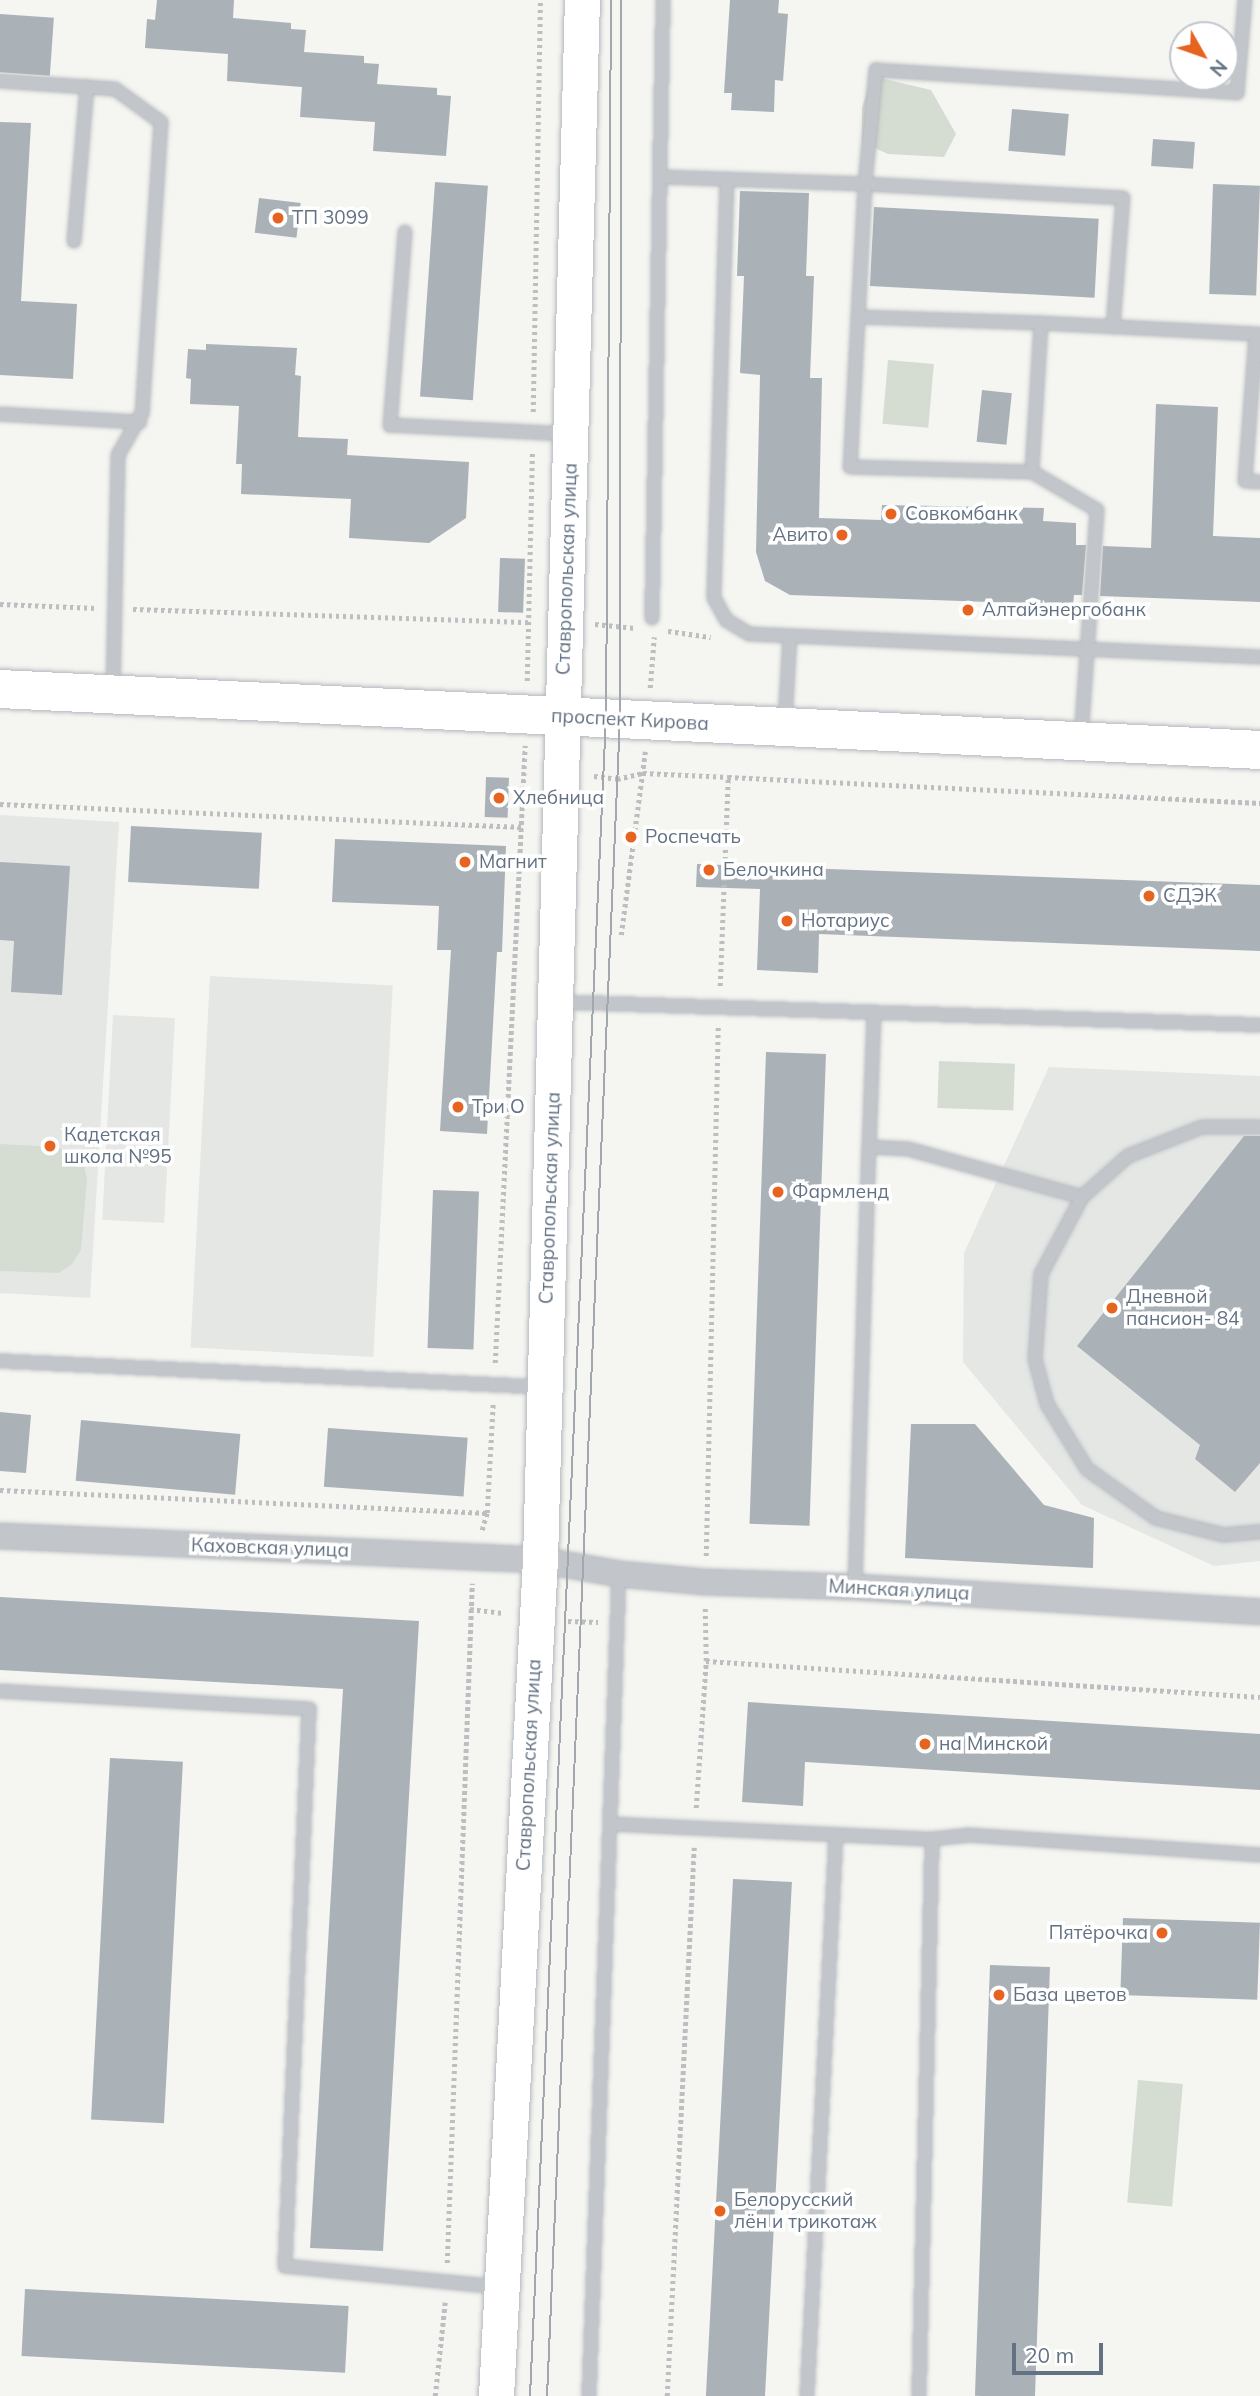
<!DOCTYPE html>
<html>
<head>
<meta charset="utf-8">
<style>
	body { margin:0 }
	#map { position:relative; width:1260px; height:2396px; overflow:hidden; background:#f5f5f1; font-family:Mulish,sans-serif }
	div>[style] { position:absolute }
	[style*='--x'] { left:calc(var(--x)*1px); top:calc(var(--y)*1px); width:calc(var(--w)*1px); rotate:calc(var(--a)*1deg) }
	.built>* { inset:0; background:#e5e7e5; transform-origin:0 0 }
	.green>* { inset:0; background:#d5dcd2; transform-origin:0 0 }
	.building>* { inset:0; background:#aab2b8; transform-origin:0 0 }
	.path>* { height:4.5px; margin-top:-2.25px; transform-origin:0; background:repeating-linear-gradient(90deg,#bcbec0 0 3.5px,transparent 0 7px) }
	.roads { filter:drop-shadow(0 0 2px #b4b9be) drop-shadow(0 0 2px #b4b9be) }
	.lane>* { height:12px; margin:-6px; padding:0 6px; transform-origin:6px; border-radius:6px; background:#c2c5c9 }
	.street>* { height:24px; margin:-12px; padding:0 12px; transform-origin:12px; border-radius:12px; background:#c2c5c9 }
	.secondary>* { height:35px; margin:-17.5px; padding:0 17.5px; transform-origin:17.5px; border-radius:17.5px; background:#fff }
	.primary>* { height:38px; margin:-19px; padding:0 19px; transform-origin:19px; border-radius:19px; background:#fff }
	.tram>* { height:2px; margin:-1px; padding:0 1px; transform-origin:1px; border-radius:1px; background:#a2a8ae }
	.dots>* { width:19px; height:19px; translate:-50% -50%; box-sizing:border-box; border:4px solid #fff; border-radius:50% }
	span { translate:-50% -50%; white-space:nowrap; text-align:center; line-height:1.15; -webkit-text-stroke:7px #fff; paint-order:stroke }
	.poi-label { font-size:19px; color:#637283 }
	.left { translate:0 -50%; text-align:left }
	.right { translate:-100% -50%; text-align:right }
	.street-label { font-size:19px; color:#637283 }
	.north { position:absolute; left:1169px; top:21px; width:70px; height:70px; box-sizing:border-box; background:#fff; border:2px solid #c1c7cd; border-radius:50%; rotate:130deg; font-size:19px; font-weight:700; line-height:28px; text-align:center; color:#637283 }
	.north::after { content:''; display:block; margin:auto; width:24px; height:32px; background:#e76320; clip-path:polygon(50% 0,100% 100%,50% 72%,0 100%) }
	.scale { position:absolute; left:1012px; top:2343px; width:91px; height:32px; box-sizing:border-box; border:4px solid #637283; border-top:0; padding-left:9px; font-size:21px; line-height:24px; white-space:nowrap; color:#637283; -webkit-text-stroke:5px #fff; paint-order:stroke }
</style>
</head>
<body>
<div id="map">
	<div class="built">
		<i style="clip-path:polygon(0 815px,119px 822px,90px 1298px,0 1293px)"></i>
		<i style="left:210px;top:976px;width:183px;height:372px;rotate:3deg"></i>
		<i style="left:113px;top:1015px;width:62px;height:205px;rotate:3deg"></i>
		<i style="clip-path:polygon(1049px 1067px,1260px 1076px,1260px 1561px,1214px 1566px,1082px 1505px,963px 1362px,964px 1253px)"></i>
	</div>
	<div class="green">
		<i style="clip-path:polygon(876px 77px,931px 90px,956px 134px,944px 157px,888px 154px,862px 142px,862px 107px,869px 87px)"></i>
		<i style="left:888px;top:360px;width:46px;height:64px;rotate:5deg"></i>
		<i style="left:939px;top:1061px;width:76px;height:47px;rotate:2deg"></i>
		<i style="clip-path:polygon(0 1144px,57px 1147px,72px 1153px,84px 1165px,87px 1179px,81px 1250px,72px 1264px,59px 1273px,0 1271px)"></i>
		<i style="left:1138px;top:2080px;width:45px;height:123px;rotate:5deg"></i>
	</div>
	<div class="building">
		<i style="clip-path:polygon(157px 0,234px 0,233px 18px,291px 23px,291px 29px,306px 30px,304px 52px,364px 56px,364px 63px,379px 64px,377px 84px,437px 88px,437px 95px,451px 96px,446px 156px,373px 151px,375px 122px,300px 117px,302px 87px,227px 81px,228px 54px,145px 48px,147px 19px,155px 20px)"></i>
		<i style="clip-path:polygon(730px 0,779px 0,778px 13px,788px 14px,783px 81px,775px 80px,774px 112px,731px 110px,732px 93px,724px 93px)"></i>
		<i style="left:0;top:14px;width:54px;height:58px;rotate:4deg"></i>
		<i style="left:1012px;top:109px;width:57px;height:42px;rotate:5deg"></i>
		<i style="clip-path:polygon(0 122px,31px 123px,21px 301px,77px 304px,73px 379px,0 375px)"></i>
		<i style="left:1153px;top:139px;width:42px;height:27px;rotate:4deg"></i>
		<i style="left:435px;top:182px;width:53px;height:215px;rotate:4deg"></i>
		<i style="left:1213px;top:184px;width:47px;height:110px;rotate:2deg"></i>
		<i style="clip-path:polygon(740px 191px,809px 193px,806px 276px,814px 276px,810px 378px,822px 378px,819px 518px,881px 520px,882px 505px,1044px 508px,1043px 521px,1076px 523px,1076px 545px,1086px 545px,1082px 595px,1074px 595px,1073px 605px,790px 595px,765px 581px,756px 552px,760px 375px,740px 373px,744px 276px,737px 276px)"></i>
		<i style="left:259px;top:198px;width:42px;height:35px;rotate:7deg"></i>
		<i style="left:874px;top:207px;width:225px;height:79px;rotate:3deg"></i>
		<i style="clip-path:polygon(206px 344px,297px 348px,295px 375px,301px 376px,298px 437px,348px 439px,347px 455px,469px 462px,466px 518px,429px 543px,349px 538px,351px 499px,241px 494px,242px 464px,236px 464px,239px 406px,190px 404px,191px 379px,186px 378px,188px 349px,206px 350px)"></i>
		<i style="left:982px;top:390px;width:30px;height:52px;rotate:6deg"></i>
		<i style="clip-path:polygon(1156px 404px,1218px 407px,1213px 536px,1260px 538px,1260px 602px,1100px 596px,1103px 546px,1151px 548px)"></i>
		<i style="left:500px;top:558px;width:25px;height:54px;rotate:2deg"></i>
		<i style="left:486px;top:777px;width:23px;height:40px;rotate:2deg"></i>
		<i style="left:131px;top:826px;width:131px;height:56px;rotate:3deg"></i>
		<i style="clip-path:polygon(335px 839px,506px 846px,502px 952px,497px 952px,487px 1134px,440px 1131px,451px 950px,437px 950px,439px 906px,332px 902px)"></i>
		<i style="clip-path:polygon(0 862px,70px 866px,62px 995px,11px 992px,14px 941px,0 940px)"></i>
		<i style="clip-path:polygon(697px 864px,1260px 885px,1260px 951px,819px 934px,818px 973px,757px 970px,760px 889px,696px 887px)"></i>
		<i style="left:766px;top:1052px;width:60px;height:472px;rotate:2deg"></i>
		<i style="clip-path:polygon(1244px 1136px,1260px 1136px,1260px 1463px,1235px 1492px,1195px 1459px,1200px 1445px,1077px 1346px)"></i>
		<i style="left:433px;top:1190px;width:46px;height:158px;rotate:2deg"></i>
		<i style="clip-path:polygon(0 1412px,31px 1415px,26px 1473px,0 1471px)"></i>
		<i style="left:81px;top:1420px;width:160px;height:61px;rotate:5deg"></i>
		<i style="clip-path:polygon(911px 1424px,975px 1424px,1044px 1505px,1094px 1518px,1093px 1568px,905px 1558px)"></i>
		<i style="left:328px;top:1428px;width:140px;height:59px;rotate:4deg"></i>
		<i style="clip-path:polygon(0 1597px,419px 1621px,383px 2251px,310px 2248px,343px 1689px,0 1670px)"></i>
		<i style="clip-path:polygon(748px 1702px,1260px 1734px,1260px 1790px,805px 1762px,803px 1806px,742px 1802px)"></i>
		<i style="left:110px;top:1758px;width:73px;height:362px;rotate:3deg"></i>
		<i style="left:733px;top:1879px;width:59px;height:518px;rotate:3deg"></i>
		<i style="left:1123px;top:1918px;width:137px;height:77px;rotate:2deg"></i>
		<i style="left:990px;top:1965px;width:60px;height:431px;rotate:2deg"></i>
		<i style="left:25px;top:2289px;width:324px;height:67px;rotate:3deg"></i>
	</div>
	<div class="path">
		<i style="--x:533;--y:412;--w:412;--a:-89"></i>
		<i style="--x:0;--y:604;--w:96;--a:2.4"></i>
		<i style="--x:133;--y:609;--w:397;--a:1.9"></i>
		<i style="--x:595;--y:624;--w:40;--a:5.7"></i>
		<i style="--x:668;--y:631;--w:43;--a:7.9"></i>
		<i style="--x:527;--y:681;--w:229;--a:-88.7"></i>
		<i style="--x:650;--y:688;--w:51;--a:-85.5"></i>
		<i style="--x:594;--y:776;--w:23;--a:7"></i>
		<i style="--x:617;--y:779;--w:27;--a:-13"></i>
		<i style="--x:643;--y:773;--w:85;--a:2.7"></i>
		<i style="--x:728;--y:777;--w:533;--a:2.8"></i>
		<i style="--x:0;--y:804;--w:523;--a:2.52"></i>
		<i style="--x:621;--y:935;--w:185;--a:-82.5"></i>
		<i style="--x:720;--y:986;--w:209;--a:-87.8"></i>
		<i style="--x:495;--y:1363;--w:618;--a:-87.22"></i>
		<i style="--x:0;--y:1490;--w:488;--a:2.7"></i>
		<i style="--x:482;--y:1530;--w:18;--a:-74"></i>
		<i style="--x:487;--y:1513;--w:110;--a:-86.9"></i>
		<i style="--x:706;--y:1556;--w:530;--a:-88.7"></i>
		<i style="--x:470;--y:1609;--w:34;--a:7"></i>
		<i style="--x:568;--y:1621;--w:30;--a:2"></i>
		<i style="--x:706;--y:1661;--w:555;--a:3.72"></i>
		<i style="--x:696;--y:1808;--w:147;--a:-86.1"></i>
		<i style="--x:706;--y:1661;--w:54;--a:-91.1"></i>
		<i style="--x:447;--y:2263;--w:680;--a:-87.89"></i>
		<i style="--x:435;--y:2396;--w:94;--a:-83.9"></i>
		<i style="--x:667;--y:2396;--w:549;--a:-87.18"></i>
	</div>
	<div class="roads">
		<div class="lane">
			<i style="--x:0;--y:81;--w:115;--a:4"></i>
			<i style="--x:115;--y:89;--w:57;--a:35.7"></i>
			<i style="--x:161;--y:122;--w:292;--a:93.7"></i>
			<i style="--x:142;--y:413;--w:48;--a:119.7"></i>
			<i style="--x:118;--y:455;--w:236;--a:91.2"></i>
			<i style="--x:661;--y:177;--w:204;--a:2"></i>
			<i style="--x:865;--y:184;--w:283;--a:93"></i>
			<i style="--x:850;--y:467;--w:182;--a:1.6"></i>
			<i style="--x:1032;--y:472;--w:75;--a:30.3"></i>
			<i style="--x:1097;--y:510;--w:228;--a:94"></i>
			<i style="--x:727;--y:179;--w:419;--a:91.8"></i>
			<i style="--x:714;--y:598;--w:25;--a:61"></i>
			<i style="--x:726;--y:620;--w:27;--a:31"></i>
			<i style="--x:749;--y:634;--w:512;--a:2.58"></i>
			<i style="--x:405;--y:232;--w:194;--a:94.4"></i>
			<i style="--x:390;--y:425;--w:177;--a:2.9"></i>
			<i style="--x:74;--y:241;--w:155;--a:-85.2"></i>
			<i style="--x:858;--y:317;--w:183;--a:1.9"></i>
			<i style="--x:1041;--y:323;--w:149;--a:93.5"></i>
			<i style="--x:1041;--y:323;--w:219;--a:2.9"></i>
			<i style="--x:1113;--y:327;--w:129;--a:-85.6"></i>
			<i style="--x:1123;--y:198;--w:258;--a:-176.9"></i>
			<i style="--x:865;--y:184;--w:115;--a:-84.5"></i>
			<i style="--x:876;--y:70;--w:362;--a:3.6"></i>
			<i style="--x:1237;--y:93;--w:93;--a:-85.1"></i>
			<i style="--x:1256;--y:334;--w:147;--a:94.3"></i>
			<i style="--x:1245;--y:481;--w:15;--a:4"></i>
			<i style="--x:0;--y:414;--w:140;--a:3.3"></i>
			<i style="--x:652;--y:618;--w:618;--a:-88.98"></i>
			<i style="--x:785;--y:722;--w:86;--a:-86.7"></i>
			<i style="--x:559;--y:1002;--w:701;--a:1.88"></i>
			<i style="--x:874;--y:1013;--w:134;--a:92.1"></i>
			<i style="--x:869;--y:1147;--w:39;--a:3"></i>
			<i style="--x:908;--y:1149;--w:180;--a:15.4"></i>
			<i style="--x:1260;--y:1127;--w:58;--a:180"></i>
			<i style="--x:1202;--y:1127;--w:79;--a:158.6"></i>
			<i style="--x:1128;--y:1156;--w:62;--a:138.3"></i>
			<i style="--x:1082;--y:1197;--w:87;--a:118"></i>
			<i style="--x:1041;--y:1274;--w:85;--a:94"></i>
			<i style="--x:1035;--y:1359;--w:47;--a:75.1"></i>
			<i style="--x:1047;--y:1404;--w:76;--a:58.4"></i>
			<i style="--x:1087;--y:1469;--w:85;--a:35.4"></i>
			<i style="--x:1156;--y:1518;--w:69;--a:14.2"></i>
			<i style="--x:1223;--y:1535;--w:37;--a:-5"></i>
			<i style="--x:0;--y:1361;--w:542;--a:2.75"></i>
			<i style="--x:855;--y:1587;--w:440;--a:-88.2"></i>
			<i style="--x:0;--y:1691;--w:310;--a:3.3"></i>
			<i style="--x:309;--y:1709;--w:558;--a:92.47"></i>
			<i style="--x:285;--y:2266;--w:214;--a:5.6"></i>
			<i style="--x:610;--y:1824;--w:322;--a:2.7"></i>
			<i style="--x:932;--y:1839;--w:36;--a:-6"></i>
			<i style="--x:968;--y:1835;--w:293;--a:3.9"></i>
			<i style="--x:589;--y:2396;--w:823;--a:-87.91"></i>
			<i style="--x:807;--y:2396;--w:562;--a:-87.04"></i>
			<i style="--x:919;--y:2396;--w:557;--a:-88.66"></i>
		</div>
		<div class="street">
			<i style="--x:0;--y:1536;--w:541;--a:2.54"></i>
			<i style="--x:540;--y:1560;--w:80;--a:10"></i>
			<i style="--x:619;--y:1574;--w:86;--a:5.3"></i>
			<i style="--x:705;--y:1582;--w:150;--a:1.9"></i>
			<i style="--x:855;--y:1587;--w:406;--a:3.5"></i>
		</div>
		<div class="secondary">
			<i style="--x:496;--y:2396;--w:837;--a:-86.99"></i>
			<i style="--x:540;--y:1560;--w:1561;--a:-88.46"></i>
		</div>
		<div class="primary">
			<i style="--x:0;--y:689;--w:1261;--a:2.77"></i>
		</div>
	</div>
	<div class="tram">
		<i style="--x:530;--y:2396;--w:1680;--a:-87.41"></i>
		<i style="--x:606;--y:718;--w:718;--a:-89.6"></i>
		<i style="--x:547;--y:2396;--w:1679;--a:-87.51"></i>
		<i style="--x:620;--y:719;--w:719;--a:-89.92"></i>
	</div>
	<div class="dots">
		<i style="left:278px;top:218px;background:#e76320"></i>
		<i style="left:891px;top:514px;background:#e76320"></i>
		<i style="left:842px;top:535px;background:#e76320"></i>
		<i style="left:968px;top:610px;background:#e76320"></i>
		<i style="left:499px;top:798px;background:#e76320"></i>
		<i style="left:631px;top:837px;background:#e76320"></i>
		<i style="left:465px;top:862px;background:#e76320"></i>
		<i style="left:709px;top:870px;background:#e76320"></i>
		<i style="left:1149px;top:896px;background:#e76320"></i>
		<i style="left:787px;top:921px;background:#e76320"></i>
		<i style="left:458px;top:1107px;background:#e76320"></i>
		<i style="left:50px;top:1146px;background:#e76320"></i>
		<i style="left:778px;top:1192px;background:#e76320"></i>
		<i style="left:1112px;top:1308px;background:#e76320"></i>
		<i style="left:925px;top:1744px;background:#e76320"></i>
		<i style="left:1162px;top:1933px;background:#e76320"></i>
		<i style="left:999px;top:1995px;background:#e76320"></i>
		<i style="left:720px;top:2211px;background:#e76320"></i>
	</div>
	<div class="poi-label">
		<span class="left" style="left:292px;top:218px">ТП 3099</span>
		<span class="left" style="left:905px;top:514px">Совкомбанк</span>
		<span class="right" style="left:828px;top:535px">Авито</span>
		<span class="left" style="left:982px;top:610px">Алтайэнергобанк</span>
		<span class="left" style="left:513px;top:798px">Хлебница</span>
		<span class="left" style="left:645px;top:837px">Роспечать</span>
		<span class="left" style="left:479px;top:862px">Магнит</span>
		<span class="left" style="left:723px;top:870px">Белочкина</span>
		<span class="left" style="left:1163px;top:896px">СДЭК</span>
		<span class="left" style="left:801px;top:921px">Нотариус</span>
		<span class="left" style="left:472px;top:1107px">Три О</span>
		<span class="left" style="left:64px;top:1146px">Кадетская<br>школа №95</span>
		<span class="left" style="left:792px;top:1192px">Фармленд</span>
		<span class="left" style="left:1126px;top:1308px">Дневной<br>пансион- 84</span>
		<span class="left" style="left:939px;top:1744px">на Минской</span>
		<span class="right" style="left:1148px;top:1933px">Пятёрочка</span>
		<span class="left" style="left:1013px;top:1995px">База цветов</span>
		<span class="left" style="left:734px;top:2211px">Белорусский<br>лён и трикотаж</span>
	</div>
	<div class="street-label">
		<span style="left:567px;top:569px;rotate:-88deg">Ставропольская улица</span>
		<span style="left:630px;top:720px;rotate:3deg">проспект Кирова</span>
		<span style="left:550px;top:1198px;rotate:-88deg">Ставропольская улица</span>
		<span style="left:270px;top:1548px;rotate:2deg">Каховская улица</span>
		<span style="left:899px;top:1590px;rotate:3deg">Минская улица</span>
		<span style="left:529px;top:1765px;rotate:-87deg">Ставропольская улица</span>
	</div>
	<div class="north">N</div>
	<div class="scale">20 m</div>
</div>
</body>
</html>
